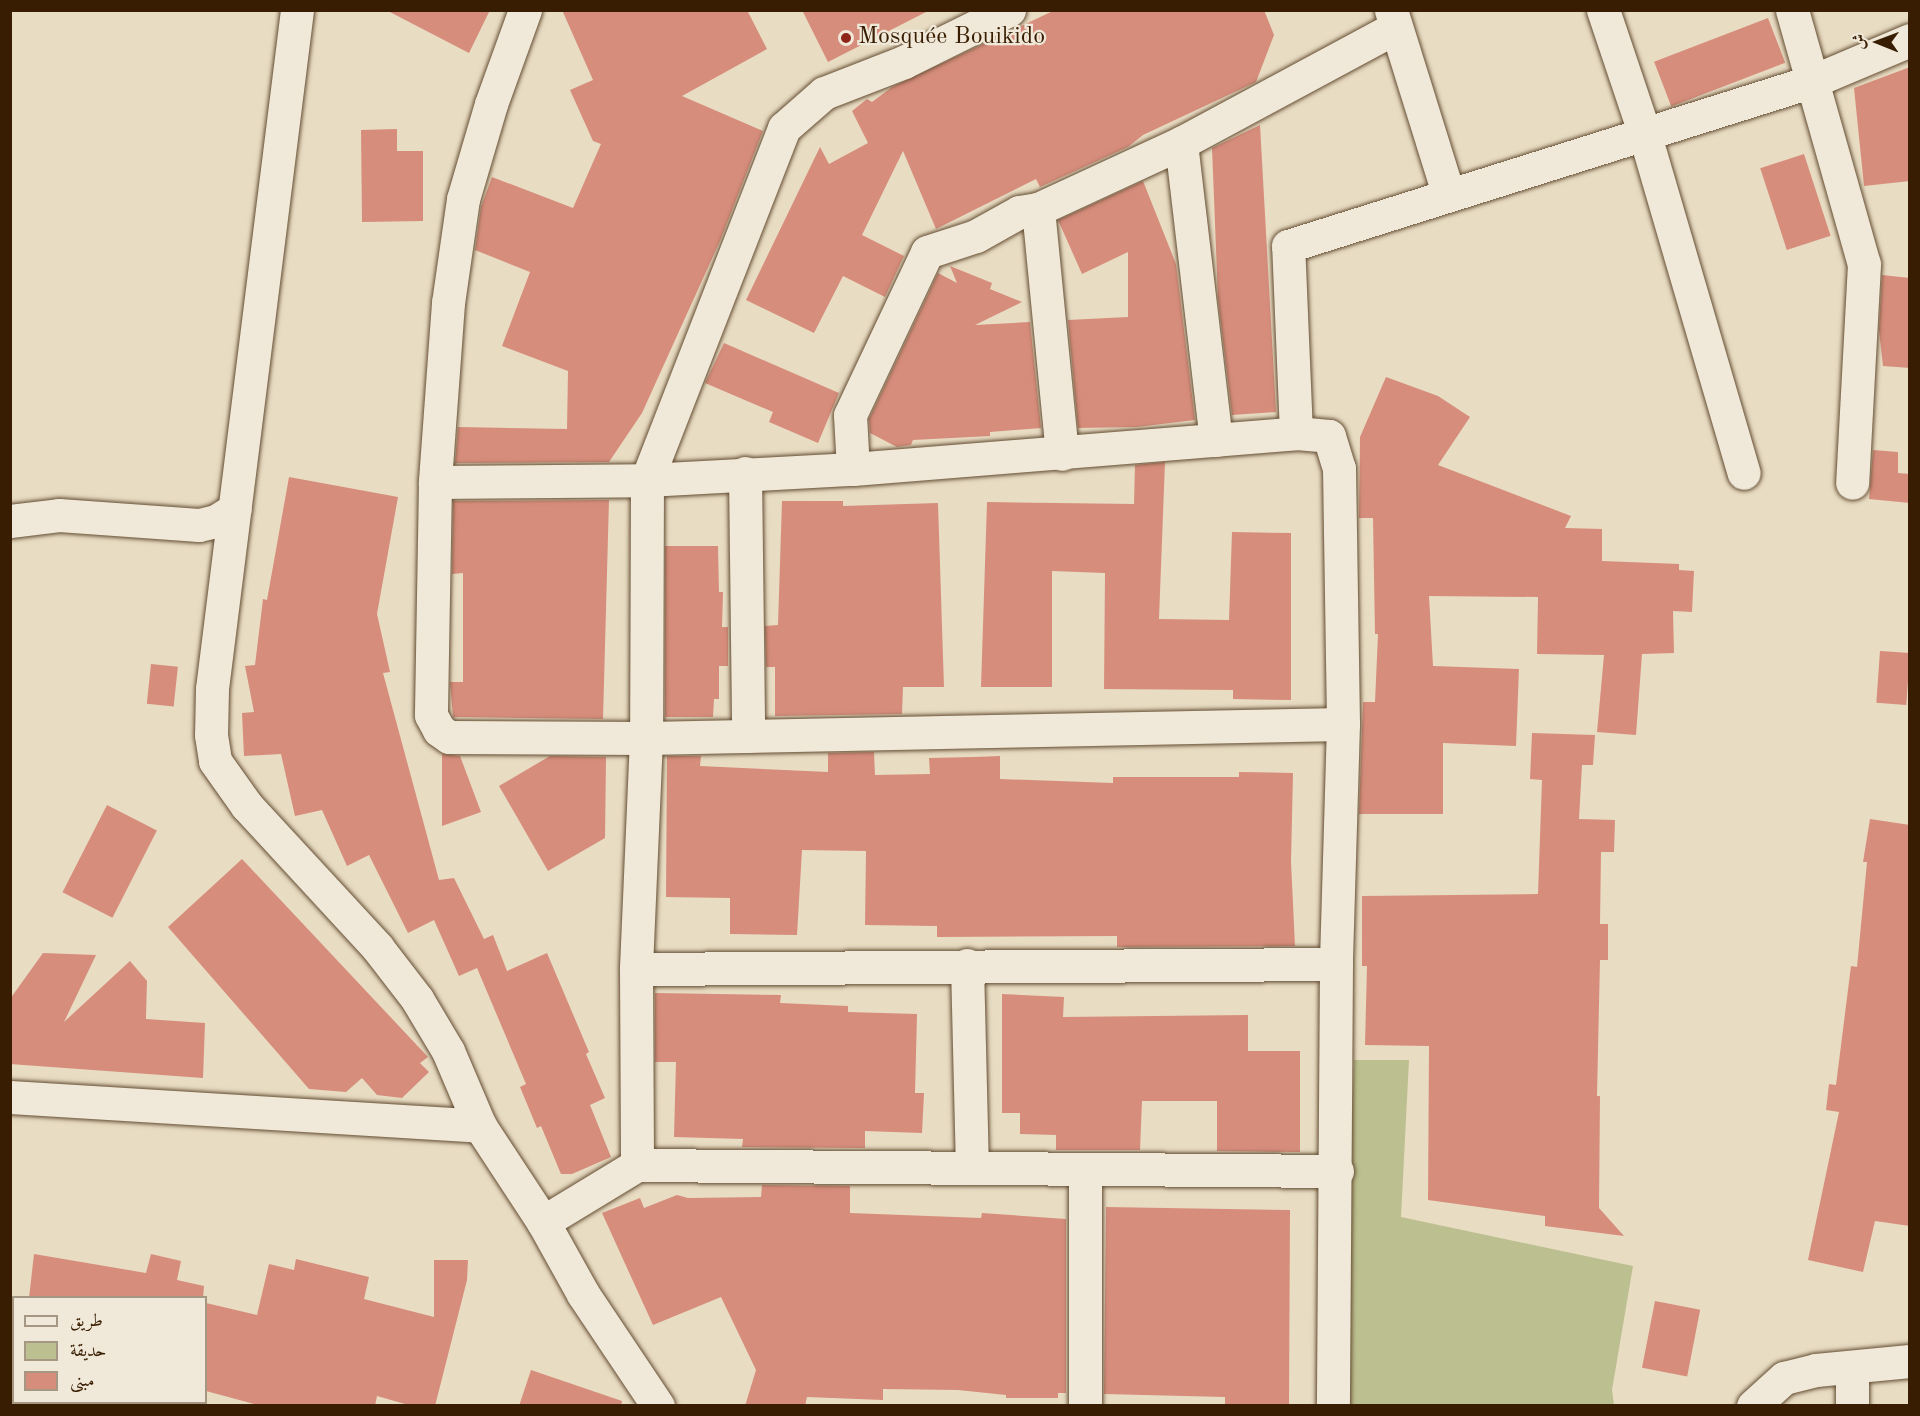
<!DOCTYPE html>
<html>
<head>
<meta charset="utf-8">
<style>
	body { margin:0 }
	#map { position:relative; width:1920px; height:1416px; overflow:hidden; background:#e8dcc3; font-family:"Old Standard TT",Amiri,serif }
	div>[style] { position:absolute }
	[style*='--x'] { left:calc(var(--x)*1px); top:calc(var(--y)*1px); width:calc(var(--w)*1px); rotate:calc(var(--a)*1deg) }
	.green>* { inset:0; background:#bcbf8f }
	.building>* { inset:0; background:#d78d7c; transform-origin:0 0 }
	.roads { filter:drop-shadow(0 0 2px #644d32) drop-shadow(0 0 2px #644d32) }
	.minor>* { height:33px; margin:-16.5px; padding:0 16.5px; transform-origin:16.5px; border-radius:16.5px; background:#f0e8d8 }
	.tertiary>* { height:33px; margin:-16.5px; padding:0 16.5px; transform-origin:16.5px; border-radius:16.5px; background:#f0e8d8 }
	.dots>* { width:16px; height:16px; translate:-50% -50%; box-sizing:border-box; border:3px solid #f0e8d8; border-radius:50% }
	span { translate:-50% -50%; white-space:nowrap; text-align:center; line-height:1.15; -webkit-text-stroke:4.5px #f0e8d8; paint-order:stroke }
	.poi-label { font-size:24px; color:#381d02 }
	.left { translate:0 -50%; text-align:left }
	.frame { position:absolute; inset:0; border:12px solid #381d02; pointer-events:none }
	.legend { position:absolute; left:12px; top:1296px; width:195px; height:108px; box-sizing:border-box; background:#f0e8d8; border:2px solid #a69782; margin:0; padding:8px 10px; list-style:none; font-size:18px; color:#381d02 }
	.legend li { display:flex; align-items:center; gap:12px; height:30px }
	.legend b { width:30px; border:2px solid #a69782 }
	.north { position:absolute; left:1848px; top:12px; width:60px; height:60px; -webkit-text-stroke:4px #f0e8d8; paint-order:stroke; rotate:271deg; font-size:16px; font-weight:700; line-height:24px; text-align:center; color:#381d02 }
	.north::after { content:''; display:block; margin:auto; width:21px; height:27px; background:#381d02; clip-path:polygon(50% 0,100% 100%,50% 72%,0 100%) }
</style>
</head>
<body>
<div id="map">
	<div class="green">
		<i style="clip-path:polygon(1354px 1060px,1409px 1060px,1401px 1217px,1633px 1266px,1612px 1390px,1614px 1405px,1343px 1406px)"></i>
	</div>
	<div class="building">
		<i style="clip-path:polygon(386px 10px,490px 10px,469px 53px)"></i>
		<i style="clip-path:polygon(562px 10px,747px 10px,767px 49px,682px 96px,763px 131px,720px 241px,642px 413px,609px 462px,455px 463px,458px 427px,567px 429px,568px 371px,502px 346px,530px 272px,475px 250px,481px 207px,492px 177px,573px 208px,601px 144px,593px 141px,570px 90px,593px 80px)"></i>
		<i style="clip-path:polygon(802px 10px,930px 10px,828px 62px)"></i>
		<i style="clip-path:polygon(1055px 10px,1264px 10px,1274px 35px,1256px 82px,1143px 135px,1128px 147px,1040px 187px,1036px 179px,936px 229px,903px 151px,862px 235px,904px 256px,885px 297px,843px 276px,814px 333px,746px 300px,820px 147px,829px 164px,868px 143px,852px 111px,867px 99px,872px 102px,892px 87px)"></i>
		<i style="left:1768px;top:18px;width:48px;height:122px;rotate:69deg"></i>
		<i style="clip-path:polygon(1910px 67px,1910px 181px,1864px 186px,1854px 88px)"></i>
		<i style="clip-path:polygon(1260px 125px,1276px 412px,1232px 415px,1218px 299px,1212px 148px)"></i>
		<i style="clip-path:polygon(397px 129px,397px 151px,423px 151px,423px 221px,362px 222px,361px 130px)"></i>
		<i style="left:1804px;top:154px;width:86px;height:46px;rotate:72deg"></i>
		<i style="clip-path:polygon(1143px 181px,1176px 264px,1195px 420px,1137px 427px,1078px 428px,1068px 320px,1128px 317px,1128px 252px,1082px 274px,1058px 220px)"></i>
		<i style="clip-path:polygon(950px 266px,992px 283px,990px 289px,1022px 302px,975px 325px,1030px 322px,1041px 428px,990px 432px,990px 436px,913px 440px,911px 445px,897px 447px,870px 433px,869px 419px,938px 273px,957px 283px)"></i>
		<i style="clip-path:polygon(1882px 275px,1910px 278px,1910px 368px,1883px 366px,1879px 330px)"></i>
		<i style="clip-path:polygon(724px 343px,839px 393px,818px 443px,769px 422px,773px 412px,705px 383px)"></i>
		<i style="clip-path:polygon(1386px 377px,1438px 396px,1470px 417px,1438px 465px,1571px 516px,1565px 528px,1602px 529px,1602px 561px,1679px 564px,1679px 570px,1694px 571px,1692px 612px,1673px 611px,1674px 653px,1642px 654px,1636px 735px,1597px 732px,1604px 655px,1537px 654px,1538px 597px,1429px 596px,1433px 666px,1519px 669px,1516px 746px,1443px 743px,1443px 814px,1359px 814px,1363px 702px,1375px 702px,1378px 634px,1375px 634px,1373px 518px,1359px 518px,1360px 437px)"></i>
		<i style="clip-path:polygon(1873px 450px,1898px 452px,1898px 473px,1910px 474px,1910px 503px,1869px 499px)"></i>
		<i style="clip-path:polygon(1165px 462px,1159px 619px,1229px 620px,1232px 532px,1291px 533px,1291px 700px,1233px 699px,1233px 690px,1104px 689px,1105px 573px,1052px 571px,1052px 687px,981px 687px,987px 502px,1134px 504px,1135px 465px)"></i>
		<i style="clip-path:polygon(289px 477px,398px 497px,377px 614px,390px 672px,383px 673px,439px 880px,454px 878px,484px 939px,493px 935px,507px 971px,547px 953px,589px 1052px,586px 1054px,605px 1098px,590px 1105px,611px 1157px,572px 1174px,561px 1174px,541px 1126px,537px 1128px,520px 1087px,526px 1084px,477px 968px,459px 976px,434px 920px,408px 933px,369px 855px,347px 866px,322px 810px,295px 816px,281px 754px,244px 756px,242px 713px,254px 712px,245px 666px,255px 665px,263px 599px,267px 600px)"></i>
		<i style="clip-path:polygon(609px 500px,603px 719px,453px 717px,450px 682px,463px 682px,463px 573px,452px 574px,453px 501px)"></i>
		<i style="clip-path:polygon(782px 501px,843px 501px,843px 506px,938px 503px,944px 687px,903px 687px,902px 714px,775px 716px,775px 667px,766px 667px,765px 626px,778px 625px)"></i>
		<i style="clip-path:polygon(665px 546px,718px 546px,719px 592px,723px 592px,722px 627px,728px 627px,728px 666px,719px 666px,719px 699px,714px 699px,713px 717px,665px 717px)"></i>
		<i style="left:1880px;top:651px;width:30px;height:52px;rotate:4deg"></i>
		<i style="left:151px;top:664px;width:27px;height:40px;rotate:6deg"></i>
		<i style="clip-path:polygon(1532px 733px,1595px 735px,1593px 765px,1582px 765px,1579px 819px,1615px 820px,1614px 852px,1601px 852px,1600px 924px,1608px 924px,1608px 960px,1600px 960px,1597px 1096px,1600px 1096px,1599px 1208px,1624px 1236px,1545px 1226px,1545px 1216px,1428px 1200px,1429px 1046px,1365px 1045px,1367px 966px,1362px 966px,1362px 896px,1538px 894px,1542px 780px,1530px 779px)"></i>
		<i style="clip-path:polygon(874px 752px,875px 775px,930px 774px,929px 758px,974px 757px,1000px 756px,1000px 779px,1113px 783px,1113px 777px,1239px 777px,1239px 772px,1293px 773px,1291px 862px,1295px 946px,1117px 947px,1117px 936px,937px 937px,937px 926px,865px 925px,866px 851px,802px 850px,797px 935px,730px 934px,730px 898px,666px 897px,667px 756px,701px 756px,700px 766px,828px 772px,828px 753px)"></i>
		<i style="clip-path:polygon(442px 754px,460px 756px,481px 812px,442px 826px)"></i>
		<i style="clip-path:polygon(550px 756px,606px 757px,605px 838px,548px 871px,499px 786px)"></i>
		<i style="left:107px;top:805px;width:56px;height:98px;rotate:27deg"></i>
		<i style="clip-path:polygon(1870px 819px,1910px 825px,1910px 1226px,1875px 1221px,1863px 1272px,1808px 1260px,1839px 1112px,1826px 1110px,1829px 1084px,1836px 1085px,1851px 966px,1857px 967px,1867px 862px,1863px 862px)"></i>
		<i style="clip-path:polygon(242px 859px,428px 1057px,420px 1063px,429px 1072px,402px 1098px,377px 1095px,362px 1078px,346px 1092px,309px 1089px,168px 927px)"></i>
		<i style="clip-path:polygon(43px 953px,96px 955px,64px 1022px,130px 961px,147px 981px,146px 1019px,205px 1023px,203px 1078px,10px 1064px,10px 999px)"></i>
		<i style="clip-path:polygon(655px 993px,781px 995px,780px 1003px,848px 1006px,848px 1012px,917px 1014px,915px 1093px,924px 1093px,922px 1133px,865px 1131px,865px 1148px,742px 1147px,743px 1139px,674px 1137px,676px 1062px,655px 1062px)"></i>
		<i style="clip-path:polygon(1002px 994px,1064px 997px,1063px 1017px,1248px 1015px,1248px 1051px,1300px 1051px,1300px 1152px,1217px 1151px,1217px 1101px,1142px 1101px,1140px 1150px,1056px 1150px,1056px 1135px,1020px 1134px,1020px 1113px,1002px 1113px)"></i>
		<i style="clip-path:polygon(762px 1185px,850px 1186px,850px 1213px,981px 1218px,982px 1213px,1066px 1219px,1066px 1393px,1058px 1393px,1058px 1398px,1006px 1398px,1006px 1395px,958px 1390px,883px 1389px,883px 1400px,807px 1397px,805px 1406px,745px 1406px,756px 1370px,721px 1297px,653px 1325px,602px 1213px,640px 1198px,644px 1208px,677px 1195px,688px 1198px,761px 1197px)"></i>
		<i style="clip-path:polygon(1106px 1207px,1290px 1210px,1289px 1406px,1225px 1406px,1225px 1397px,1104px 1394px)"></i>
		<i style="clip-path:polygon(34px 1254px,146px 1273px,151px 1254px,181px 1261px,177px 1280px,204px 1286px,203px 1298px,29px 1298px)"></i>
		<i style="clip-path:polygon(296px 1259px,369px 1277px,364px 1299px,434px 1317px,434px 1260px,468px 1260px,467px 1280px,435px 1406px,412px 1406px,377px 1396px,375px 1406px,262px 1406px,206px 1391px,206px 1303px,257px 1315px,269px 1264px,294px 1270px)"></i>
		<i style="left:1655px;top:1301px;width:46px;height:68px;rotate:11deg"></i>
		<i style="clip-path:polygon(531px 1370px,622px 1401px,621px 1406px,519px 1406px)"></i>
	</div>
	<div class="roads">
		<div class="minor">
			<i style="--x:525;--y:10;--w:100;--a:109.9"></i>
			<i style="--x:491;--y:104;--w:99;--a:106.4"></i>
			<i style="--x:463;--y:199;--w:105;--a:98.2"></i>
			<i style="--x:448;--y:303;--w:179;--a:94.2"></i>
			<i style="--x:435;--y:482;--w:212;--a:-0.5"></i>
			<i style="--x:647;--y:480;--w:206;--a:-3.1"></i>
			<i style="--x:853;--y:469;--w:444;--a:-4.6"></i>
			<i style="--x:1296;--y:433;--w:33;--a:5"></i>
			<i style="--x:1329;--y:436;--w:34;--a:73"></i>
			<i style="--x:1339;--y:468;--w:256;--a:89.1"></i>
			<i style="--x:1343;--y:724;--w:240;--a:91.7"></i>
			<i style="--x:1336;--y:964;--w:442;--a:90.4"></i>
			<i style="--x:1009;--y:10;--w:117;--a:153.7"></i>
			<i style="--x:904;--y:62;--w:86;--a:158.8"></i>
			<i style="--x:824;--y:93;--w:53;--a:138.8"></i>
			<i style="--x:784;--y:128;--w:378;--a:111.3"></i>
			<i style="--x:647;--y:480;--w:258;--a:90.2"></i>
			<i style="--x:646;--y:738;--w:231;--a:92.5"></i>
			<i style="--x:636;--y:969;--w:196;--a:89.7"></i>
			<i style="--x:637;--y:1165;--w:700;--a:0.49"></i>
			<i style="--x:1391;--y:10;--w:192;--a:72.7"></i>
			<i style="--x:1603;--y:10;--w:129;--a:71.4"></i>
			<i style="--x:1644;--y:132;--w:355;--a:73.7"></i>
			<i style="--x:1792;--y:10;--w:264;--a:74.2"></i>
			<i style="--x:1864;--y:264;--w:219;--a:93.1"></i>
			<i style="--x:1181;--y:143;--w:299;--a:83.3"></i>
			<i style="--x:1038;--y:209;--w:246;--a:84.4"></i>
			<i style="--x:1296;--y:433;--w:187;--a:-92.4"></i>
			<i style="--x:1288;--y:246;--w:550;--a:-17.45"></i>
			<i style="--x:1813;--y:81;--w:105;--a:-22.9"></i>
			<i style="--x:853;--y:469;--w:54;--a:-93.2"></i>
			<i style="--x:850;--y:415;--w:180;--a:-64.7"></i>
			<i style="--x:927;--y:252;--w:52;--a:-18.1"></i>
			<i style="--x:976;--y:236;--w:49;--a:-29.2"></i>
			<i style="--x:1019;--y:212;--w:19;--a:-9"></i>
			<i style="--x:1038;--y:209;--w:157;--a:-24.8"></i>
			<i style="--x:1181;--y:143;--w:243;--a:-28.3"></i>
			<i style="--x:745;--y:473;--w:263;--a:89.3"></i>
			<i style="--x:435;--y:482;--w:233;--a:91"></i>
			<i style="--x:431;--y:715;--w:17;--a:62"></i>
			<i style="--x:439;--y:730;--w:12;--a:35"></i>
			<i style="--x:449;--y:737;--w:197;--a:0.3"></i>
			<i style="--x:646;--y:738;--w:697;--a:-1.15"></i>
			<i style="--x:10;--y:521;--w:49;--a:-7"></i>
			<i style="--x:59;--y:515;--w:140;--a:4.1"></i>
			<i style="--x:199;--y:525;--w:17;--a:-13"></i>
			<i style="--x:216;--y:521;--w:22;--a:-32"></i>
			<i style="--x:967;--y:965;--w:203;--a:88.6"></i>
			<i style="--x:636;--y:969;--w:700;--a:-0.41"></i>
			<i style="--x:10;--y:1097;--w:471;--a:3.5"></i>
			<i style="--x:543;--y:1222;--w:110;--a:-31.2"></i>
			<i style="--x:1852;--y:1369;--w:37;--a:90"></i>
			<i style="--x:10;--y:1376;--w:4;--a:14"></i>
			<i style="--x:99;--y:1402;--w:12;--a:20"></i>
			<i style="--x:28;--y:1406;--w:4;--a:-90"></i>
			<i style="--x:1085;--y:1406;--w:237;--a:-90"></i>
			<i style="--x:1753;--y:1406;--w:42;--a:-42.1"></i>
			<i style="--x:1784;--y:1378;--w:33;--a:-14"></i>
			<i style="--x:1816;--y:1370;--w:94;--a:-5.5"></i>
		</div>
		<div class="tertiary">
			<i style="--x:297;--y:10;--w:684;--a:97.14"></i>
			<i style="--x:212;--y:689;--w:46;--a:91.2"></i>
			<i style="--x:211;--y:735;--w:26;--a:81"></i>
			<i style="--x:215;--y:761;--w:55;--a:54.6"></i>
			<i style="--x:247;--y:806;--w:192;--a:47.3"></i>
			<i style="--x:377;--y:947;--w:66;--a:52.4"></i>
			<i style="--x:417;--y:999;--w:61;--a:59.2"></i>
			<i style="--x:448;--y:1051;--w:82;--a:66.9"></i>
			<i style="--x:480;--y:1126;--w:115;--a:56.7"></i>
			<i style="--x:543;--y:1222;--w:82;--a:60.9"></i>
			<i style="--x:583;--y:1294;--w:135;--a:56.2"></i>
		</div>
	</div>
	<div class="dots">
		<i style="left:846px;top:38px;background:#8f2418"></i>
	</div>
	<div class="poi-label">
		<span class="left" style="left:858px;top:38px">Mosquée Bouikido</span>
	</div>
	<div class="frame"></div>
	<ul class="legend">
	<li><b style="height:8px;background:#f0e8d8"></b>طريق</li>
	<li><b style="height:16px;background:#bcbf8f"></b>حديقة</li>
	<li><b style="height:16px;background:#d78d7c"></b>مبنى</li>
	</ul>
	<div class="north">ش</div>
</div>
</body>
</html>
